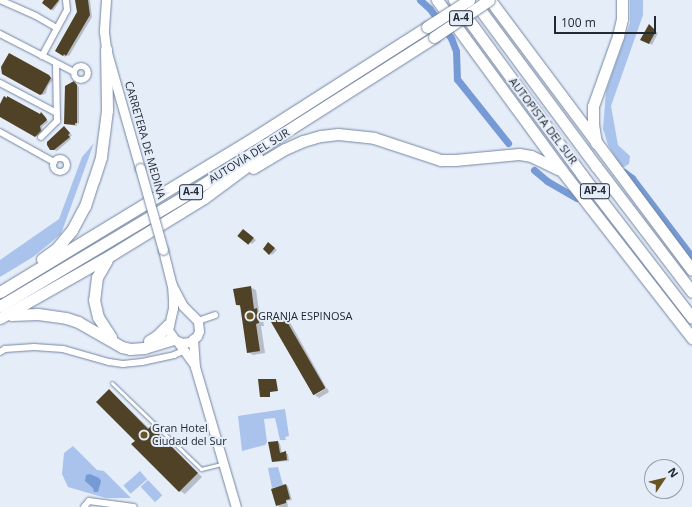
<!DOCTYPE html>
<html>
<head>
<meta charset="utf-8">
<style>
	body { margin:0 }
	#map { position:relative; width:692px; height:507px; overflow:hidden; background:#e5edf9; font-family:"Open Sans",sans-serif }
	div>[style] { position:absolute }
	[style*='--x'] { left:calc(var(--x)*1px); top:calc(var(--y)*1px); width:calc(var(--w)*1px); rotate:calc(var(--a)*1deg) }
	.green>* { inset:0; background:#a9c3ec; transform-origin:0 0 }
	.water>* { inset:0; background:#769ad5 }
	.shadow>* { inset:0; background:#0003 }
	.canal>* { height:7px; margin:-3.5px; padding:0 3.5px; transform-origin:3.5px; border-radius:3.5px; background:#769ad5 }
	.building>* { inset:0; background:#4f4226; transform-origin:0 0 }
	.roads { filter:drop-shadow(0 0 1px #7485a1) drop-shadow(0 0 1px #7485a1) }
	.service>* { height:3px; margin:-1.5px; padding:0 1.5px; transform-origin:1.5px; border-radius:1.5px; background:#fff }
	.minor>* { height:6px; margin:-3px; padding:0 3px; transform-origin:3px; border-radius:3px; background:#fff }
	.minor>.ring { margin:-3px; padding:0; box-sizing:content-box; background:none; border:6px solid #fff; border-radius:50% }
	.secondary>* { height:9px; margin:-4.5px; padding:0 4.5px; transform-origin:4.5px; border-radius:4.5px; background:#fff }
	.motorway>* { height:11px; margin:-5.5px; padding:0 5.5px; transform-origin:5.5px; border-radius:5.5px; background:#fff }
	.bridges { filter:drop-shadow(0 0 1px #7485a1) drop-shadow(0 0 1px #7485a1) }
	.secondary-bridge>* { height:9px; margin:-4.5px; padding:0 4.5px; transform-origin:4.5px; border-radius:4.5px; background:#fff }
	.motorway-bridge>* { height:11px; margin:-5.5px; padding:0 5.5px; transform-origin:5.5px; border-radius:5.5px; background:#fff }
	.dots>* { width:11px; height:11px; translate:-50% -50%; box-sizing:border-box; border:2px solid #e5edf9; border-radius:50% }
	span { translate:-50% -50%; white-space:nowrap; text-align:center; line-height:1.15; -webkit-text-stroke:4px #e5edf9; paint-order:stroke }
	.shield-label span { padding:1px 3px; background:#e5edf9; border:1px solid; border-radius:3px; -webkit-text-stroke-width:0 }
	.shield-label { font-size:10px; color:#222935; font-weight:700 }
	.street-label { font-size:11px; color:#222935 }
	.poi-label { font-size:11px; color:#222935 }
	.left { translate:0 -50%; text-align:left }
	.north { position:absolute; left:644px; top:459px; width:40px; height:40px; box-sizing:border-box; background:#e5edf9; border:1px solid #979fab; border-radius:50%; rotate:55deg; font-size:11px; font-weight:700; line-height:16px; text-align:center; color:#222935 }
	.north::after { content:''; display:block; margin:auto; width:14px; height:18px; background:#695423; clip-path:polygon(50% 0,100% 100%,50% 72%,0 100%) }
	.scale { position:absolute; left:554px; top:16px; width:102px; height:18px; box-sizing:border-box; border:2px solid #222935; border-top:0; padding-left:5px; font-size:12px; line-height:14px; white-space:nowrap; color:#222935; -webkit-text-stroke:3px #e5edf9; paint-order:stroke }
</style>
</head>
<body>
<div id="map">
	<div class="green">
		<i style="clip-path:polygon(630px 0,643px 0,643px 15px,611px 106px,618px 145px,630px 156px,629px 164px,622px 168px,608px 145px,603px 129px,606px 91px,630px 23px)"></i>
		<i style="clip-path:polygon(94px 143px,61px 234px,33px 257px,0 277px,0 260px,59px 219px,82px 157px)"></i>
		<i style="clip-path:polygon(285px 409px,289px 436px,285px 437px,286px 440px,280px 440px,275px 418px,264px 419px,267px 442px,265px 445px,242px 451px,238px 416px)"></i>
		<i style="clip-path:polygon(73px 446px,97px 470px,104px 471px,131px 498px,106px 498px,68px 487px,62px 474px,64px 453px)"></i>
		<i style="clip-path:polygon(278px 467px,283px 485px,272px 488px,268px 468px)"></i>
		<i style="left:140px;top:471px;width:11px;height:22px;rotate:49deg"></i>
		<i style="left:148px;top:480px;width:21px;height:10px;rotate:47deg"></i>
	</div>
	<div class="water">
		<i style="clip-path:polygon(90px 474px,99px 478px,101px 481px,98px 492px,94px 492px,93px 488px,85px 481px,86px 475px)"></i>
	</div>
	<div class="shadow">
		<i style="clip-path:polygon(45px 0,59px 0,60px 1px,53px 11px)"></i>
		<i style="clip-path:polygon(76px 0,90px 0,92px 17px,69px 56px,66px 55px,65px 57px,57px 51px,78px 12px)"></i>
		<i style="clip-path:polygon(649px 26px,658px 33px,652px 45px,642px 39px)"></i>
		<i style="clip-path:polygon(10px 54px,52px 78px,53px 80px,48px 86px,46px 93px,43px 95px,3px 73px)"></i>
		<i style="clip-path:polygon(74px 82px,79px 87px,79px 124px,77px 123px,77px 126px,66px 124px)"></i>
		<i style="clip-path:polygon(7px 99px,41px 115px,44px 115px,48px 122px,42px 127px,43px 132px,38px 137px,0 116px,0 106px)"></i>
		<i style="clip-path:polygon(66px 129px,72px 135px,70px 137px,71px 139px,57px 151px,51px 149px)"></i>
		<i style="clip-path:polygon(245px 232px,256px 240px,252px 244px,239px 236px)"></i>
		<i style="clip-path:polygon(271px 245px,277px 250px,272px 255px,264px 249px)"></i>
		<i style="clip-path:polygon(250px 287px,256px 290px,259px 311px,262px 313px,264px 326px,261px 326px,265px 353px,253px 355px,248px 352px,241px 307px,237px 305px)"></i>
		<i style="clip-path:polygon(282px 314px,287px 317px,326px 387px,315px 393px,315px 395px,270px 319px)"></i>
		<i style="clip-path:polygon(327px 388px,329px 392px,319px 398px,315px 395px)"></i>
		<i style="clip-path:polygon(109px 390px,150px 429px,151px 428px,156px 431px,202px 477px,185px 494px,180px 491px,136px 441px)"></i>
		<i style="clip-path:polygon(278px 442px,280px 444px,282px 453px,288px 454px,289px 461px,275px 462px,273px 461px)"></i>
		<i style="clip-path:polygon(286px 485px,288px 486px,292px 500px,287px 501px,288px 507px,279px 507px,273px 489px)"></i>
	</div>
	<div class="canal">
		<i style="--x:420;--y:0;--w:13;--a:42"></i>
		<i style="--x:430;--y:9;--w:36;--a:54"></i>
		<i style="--x:451;--y:38;--w:14;--a:69"></i>
		<i style="--x:456;--y:51;--w:28;--a:88"></i>
		<i style="--x:457;--y:79;--w:82;--a:51.4"></i>
		<i style="--x:534;--y:170;--w:17;--a:40"></i>
		<i style="--x:547;--y:181;--w:34;--a:30"></i>
		<i style="--x:624;--y:172;--w:10;--a:37"></i>
		<i style="--x:632;--y:178;--w:99;--a:52.8"></i>
	</div>
	<div class="building">
		<i style="clip-path:polygon(44px 0,59px 0,51px 10px,42px 3px)"></i>
		<i style="clip-path:polygon(75px 0,88px 0,90px 15px,66px 56px,64px 54px,63px 56px,55px 51px,77px 12px)"></i>
		<i style="clip-path:polygon(649px 24px,656px 31px,649px 44px,640px 40px)"></i>
		<i style="clip-path:polygon(9px 53px,49px 75px,51px 78px,42px 94px,40px 95px,2px 74px,1px 67px)"></i>
		<i style="clip-path:polygon(74px 81px,77px 85px,77px 123px,75px 123px,75px 125px,64px 124px,65px 86px)"></i>
		<i style="clip-path:polygon(4px 96px,7px 98px,7px 96px,40px 114px,41px 112px,46px 118px,47px 120px,40px 126px,41px 131px,35px 137px,0 117px,0 104px)"></i>
		<i style="clip-path:polygon(64px 126px,70px 133px,68px 135px,70px 137px,54px 150px,50px 150px,47px 145px,47px 142px)"></i>
		<i style="left:243px;top:229px;width:14px;height:9px;rotate:39deg"></i>
		<i style="clip-path:polygon(268px 242px,275px 248px,269px 255px,263px 249px)"></i>
		<i style="clip-path:polygon(251px 286px,254px 309px,257px 308px,259px 323px,256px 324px,260px 351px,247px 353px,240px 305px,236px 305px,233px 289px)"></i>
		<i style="left:282px;top:313px;width:87px;height:14px;rotate:60deg"></i>
		<i style="clip-path:polygon(258px 379px,276px 379px,278px 391px,270px 392px,270px 397px,260px 397px)"></i>
		<i style="clip-path:polygon(109px 389px,148px 429px,151px 426px,198px 473px,179px 492px,131px 444px,135px 441px,96px 402px)"></i>
		<i style="clip-path:polygon(278px 441px,280px 453px,286px 451px,287px 460px,272px 462px,268px 442px)"></i>
		<i style="clip-path:polygon(286px 484px,290px 499px,286px 500px,286px 503px,276px 506px,271px 489px)"></i>
	</div>
	<div class="roads">
		<div class="service">
			<i style="--x:112;--y:383;--w:124;--a:44"></i>
			<i style="--x:201;--y:469;--w:21;--a:-14"></i>
		</div>
		<div class="minor">
			<i style="--x:0;--y:0;--w:39;--a:24"></i>
			<i style="--x:36;--y:16;--w:24;--a:30"></i>
			<i style="--x:0;--y:34;--w:83;--a:27.2"></i>
			<i style="--x:42;--y:56;--w:52;--a:-61.5"></i>
			<i style="--x:67;--y:10;--w:10;--a:-96"></i>
			<i class="ring" style="left:74px;top:66px;width:8px;height:8px"></i>
			<i style="--x:0;--y:83;--w:64;--a:27.8"></i>
			<i style="--x:0;--y:132;--w:62;--a:29.1"></i>
			<i style="--x:41;--y:137;--w:23;--a:-45"></i>
			<i style="--x:57;--y:121;--w:57;--a:-91"></i>
			<i class="ring" style="left:53px;top:158px;width:8px;height:8px"></i>
			<i style="--x:198;--y:321;--w:18;--a:-19"></i>
			<i style="--x:0;--y:352;--w:6;--a:-31"></i>
			<i style="--x:5;--y:349;--w:29;--a:-4"></i>
			<i style="--x:34;--y:347;--w:29;--a:4"></i>
			<i style="--x:63;--y:349;--w:48;--a:15.8"></i>
			<i style="--x:109;--y:362;--w:14;--a:8"></i>
			<i style="--x:123;--y:364;--w:19;--a:-6"></i>
			<i style="--x:142;--y:362;--w:33;--a:-12"></i>
			<i style="--x:174;--y:355;--w:12;--a:-24"></i>
			<i style="--x:84;--y:507;--w:8;--a:-50"></i>
			<i style="--x:89;--y:501;--w:45;--a:7.6"></i>
		</div>
		<div class="secondary">
			<i style="--x:106;--y:0;--w:32;--a:94"></i>
			<i style="--x:104;--y:32;--w:17;--a:83"></i>
			<i style="--x:106;--y:49;--w:124;--a:74.1"></i>
			<i style="--x:163;--y:250;--w:36;--a:76"></i>
			<i style="--x:172;--y:285;--w:14;--a:86"></i>
			<i style="--x:173;--y:299;--w:9;--a:90"></i>
			<i style="--x:173;--y:308;--w:23;--a:103"></i>
			<i style="--x:168;--y:330;--w:12;--a:55"></i>
			<i style="--x:175;--y:340;--w:8;--a:23"></i>
			<i style="--x:182;--y:343;--w:8;--a:-7"></i>
			<i style="--x:190;--y:342;--w:9;--a:-41"></i>
			<i style="--x:197;--y:336;--w:5;--a:-68"></i>
			<i style="--x:199;--y:331;--w:10;--a:-96"></i>
			<i style="--x:198;--y:321;--w:21;--a:-135"></i>
			<i style="--x:183;--y:306;--w:24;--a:-118"></i>
			<i style="--x:193;--y:339;--w:28;--a:86"></i>
			<i style="--x:195;--y:367;--w:146;--a:73.7"></i>
			<i style="--x:178;--y:342;--w:27;--a:54"></i>
		</div>
		<div class="motorway">
			<i style="--x:437;--y:0;--w:212;--a:53.8"></i>
			<i style="--x:562;--y:171;--w:212;--a:52.1"></i>
			<i style="--x:454;--y:0;--w:217;--a:53.8"></i>
			<i style="--x:582;--y:175;--w:180;--a:52.4"></i>
			<i style="--x:473;--y:0;--w:207;--a:53.5"></i>
			<i style="--x:596;--y:166;--w:158;--a:52.7"></i>
			<i style="--x:490;--y:0;--w:337;--a:53.2"></i>
			<i style="--x:596;--y:143;--w:18;--a:-99"></i>
			<i style="--x:593;--y:125;--w:19;--a:-90"></i>
			<i style="--x:593;--y:106;--w:74;--a:-70.3"></i>
			<i style="--x:618;--y:36;--w:17;--a:-77"></i>
			<i style="--x:622;--y:19;--w:19;--a:-90"></i>
			<i style="--x:253;--y:168;--w:37;--a:-31"></i>
			<i style="--x:285;--y:149;--w:20;--a:-24"></i>
			<i style="--x:303;--y:141;--w:19;--a:-16"></i>
			<i style="--x:321;--y:136;--w:17;--a:-7"></i>
			<i style="--x:338;--y:134;--w:36;--a:6"></i>
			<i style="--x:374;--y:138;--w:71;--a:18.2"></i>
			<i style="--x:441;--y:160;--w:14;--a:0"></i>
			<i style="--x:455;--y:160;--w:64;--a:-5.4"></i>
			<i style="--x:519;--y:154;--w:12;--a:9"></i>
			<i style="--x:531;--y:156;--w:30;--a:26"></i>
			<i style="--x:42;--y:259;--w:17;--a:-36"></i>
			<i style="--x:56;--y:249;--w:25;--a:-50"></i>
			<i style="--x:72;--y:230;--w:27;--a:-62"></i>
			<i style="--x:85;--y:206;--w:28;--a:-72"></i>
			<i style="--x:94;--y:179;--w:23;--a:-72"></i>
			<i style="--x:101;--y:157;--w:47;--a:-82.7"></i>
			<i style="--x:107;--y:110;--w:61;--a:-90.9"></i>
			<i style="--x:107;--y:260;--w:20;--a:120"></i>
			<i style="--x:97;--y:277;--w:23;--a:97"></i>
			<i style="--x:94;--y:300;--w:17;--a:77"></i>
			<i style="--x:98;--y:317;--w:24;--a:57"></i>
			<i style="--x:0;--y:292;--w:298;--a:-31.3"></i>
			<i style="--x:255;--y:137;--w:204;--a:-32.6"></i>
			<i style="--x:0;--y:306;--w:219;--a:-30.8"></i>
			<i style="--x:188;--y:194;--w:292;--a:-32.5"></i>
			<i style="--x:11;--y:315;--w:27;--a:-2"></i>
			<i style="--x:38;--y:314;--w:28;--a:8"></i>
			<i style="--x:66;--y:318;--w:13;--a:18"></i>
			<i style="--x:78;--y:322;--w:51;--a:29.6"></i>
			<i style="--x:122;--y:347;--w:8;--a:14"></i>
			<i style="--x:130;--y:349;--w:14;--a:-4"></i>
			<i style="--x:144;--y:348;--w:30;--a:-17"></i>
			<i style="--x:0;--y:318;--w:128;--a:-29.6"></i>
			<i style="--x:111;--y:255;--w:109;--a:-31.5"></i>
			<i style="--x:204;--y:198;--w:67;--a:-36.5"></i>
			<i style="--x:149;--y:341;--w:9;--a:-32"></i>
			<i style="--x:157;--y:336;--w:16;--a:-45"></i>
		</div>
	</div>
	<div class="bridges">
		<div class="secondary-bridge">
			<i style="--x:140;--y:168;--w:85;--a:74.3"></i>
		</div>
		<div class="motorway-bridge">
			<i style="--x:427;--y:27;--w:50;--a:-32.7"></i>
			<i style="--x:434;--y:37;--w:66;--a:-33.9"></i>
		</div>
	</div>
	<div class="dots">
		<i style="left:250px;top:316px;background:#695423"></i>
		<i style="left:144px;top:435px;background:#695423"></i>
	</div>
	<div class="shield-label">
		<span style="left:461px;top:18px">A-4</span>
		<span style="left:595px;top:191px">AP-4</span>
		<span style="left:191px;top:192px">A-4</span>
	</div>
	<div class="street-label">
		<span style="left:543px;top:121px;rotate:53deg">AUTOPISTA DEL SUR</span>
		<span style="left:145px;top:140px;rotate:74deg">CARRETERA DE MEDINA</span>
		<span style="left:249px;top:156px;rotate:-32deg">AUTOVÍA DEL SUR</span>
	</div>
	<div class="poi-label">
		<span class="left" style="left:258px;top:316px">GRANJA ESPINOSA</span>
		<span class="left" style="left:152px;top:435px">Gran Hotel<br>Ciudad del Sur</span>
	</div>
	<div class="north">N</div>
	<div class="scale">100 m</div>
</div>
</body>
</html>
